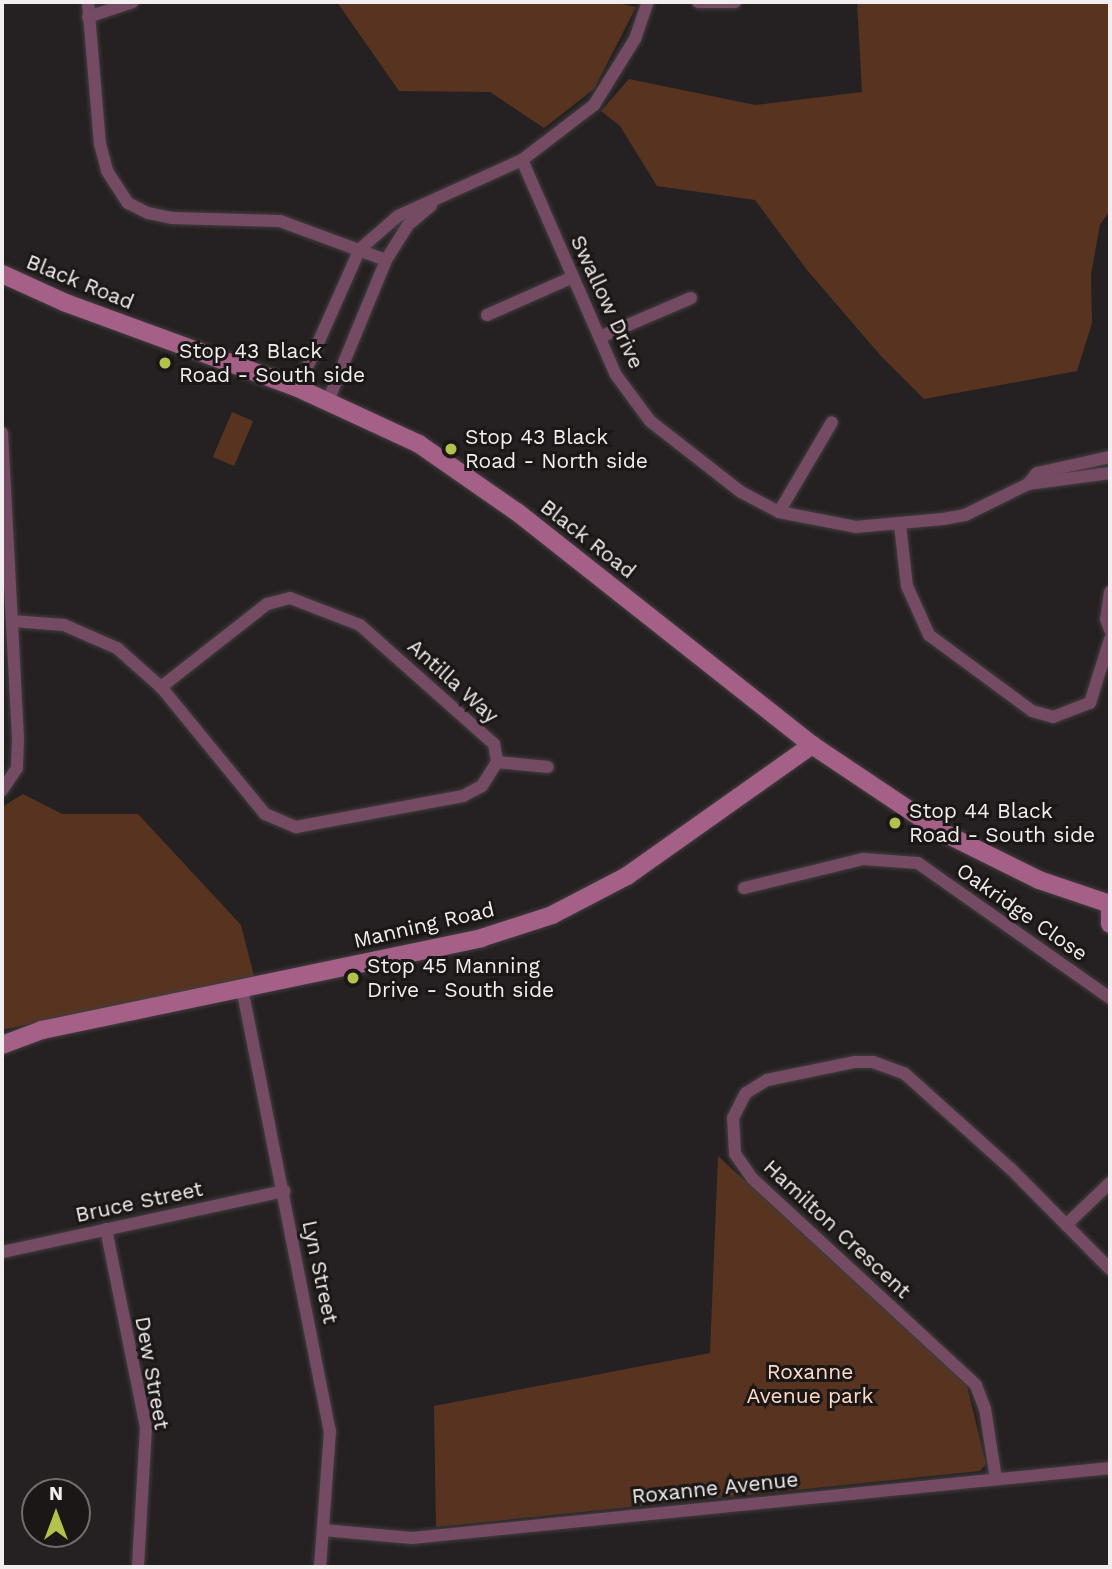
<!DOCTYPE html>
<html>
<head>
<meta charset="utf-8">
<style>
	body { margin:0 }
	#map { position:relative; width:1112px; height:1569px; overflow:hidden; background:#252021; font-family:"Work Sans",sans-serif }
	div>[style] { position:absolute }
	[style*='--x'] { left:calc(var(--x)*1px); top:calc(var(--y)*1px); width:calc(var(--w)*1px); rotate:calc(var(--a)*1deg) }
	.green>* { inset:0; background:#583420; transform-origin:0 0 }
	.roads { filter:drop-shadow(0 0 2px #423d3e) drop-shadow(0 0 2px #423d3e) }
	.street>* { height:12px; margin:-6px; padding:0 6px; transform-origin:6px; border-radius:6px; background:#754a63 }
	.secondary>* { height:18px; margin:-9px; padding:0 9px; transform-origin:9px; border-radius:9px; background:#a46087 }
	.dots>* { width:19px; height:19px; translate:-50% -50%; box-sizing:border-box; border:4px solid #1c1717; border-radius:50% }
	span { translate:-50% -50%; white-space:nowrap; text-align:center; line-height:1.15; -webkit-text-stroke:6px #1c1717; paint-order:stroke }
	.street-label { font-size:21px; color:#f2eeef }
	.poi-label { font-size:21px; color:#f2eeef }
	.left { translate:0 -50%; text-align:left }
	.park-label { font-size:21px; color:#fedbc8 }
	.frame { position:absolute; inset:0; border:4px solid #f2eeef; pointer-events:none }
	.north { position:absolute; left:21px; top:1478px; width:70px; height:70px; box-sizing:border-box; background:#1c1717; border:2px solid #726d6d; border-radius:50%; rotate:0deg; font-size:19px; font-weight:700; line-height:28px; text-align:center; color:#f2eeef }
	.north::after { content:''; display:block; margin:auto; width:24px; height:32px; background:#b3c24b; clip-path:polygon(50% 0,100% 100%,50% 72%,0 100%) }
</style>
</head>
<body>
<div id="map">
	<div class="green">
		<i style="clip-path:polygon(337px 2px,613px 2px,636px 7px,594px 89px,544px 128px,490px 92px,399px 91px)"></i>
		<i style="clip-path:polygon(857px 2px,1110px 2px,1110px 211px,1100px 224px,1091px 275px,1092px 323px,1077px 371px,924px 399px,881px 356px,807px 270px,755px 200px,657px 186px,620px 126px,601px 111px,629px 79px,755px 105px,862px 92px)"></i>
		<i style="left:232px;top:412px;width:23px;height:49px;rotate:23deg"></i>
		<i style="clip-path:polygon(23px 794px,62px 814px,138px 814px,241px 925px,254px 976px,2px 1030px,2px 807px)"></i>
		<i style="clip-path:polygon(718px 1156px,967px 1386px,986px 1464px,980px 1471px,436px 1527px,434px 1406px,710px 1353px)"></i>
	</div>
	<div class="roads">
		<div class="street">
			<i style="--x:88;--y:2;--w:143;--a:85.2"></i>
			<i style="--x:100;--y:144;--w:28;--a:75"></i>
			<i style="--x:107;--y:171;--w:38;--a:57"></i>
			<i style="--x:128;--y:203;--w:22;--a:27"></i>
			<i style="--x:148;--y:213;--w:24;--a:12"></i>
			<i style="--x:171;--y:218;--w:109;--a:1.6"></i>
			<i style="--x:280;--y:221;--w:113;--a:20.2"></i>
			<i style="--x:698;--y:2;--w:37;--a:0"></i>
			<i style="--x:88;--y:17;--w:47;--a:-18.4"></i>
			<i style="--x:522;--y:160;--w:235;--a:66.4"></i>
			<i style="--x:616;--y:375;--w:57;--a:53.5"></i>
			<i style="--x:650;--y:421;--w:115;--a:38"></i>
			<i style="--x:741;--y:492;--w:43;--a:27.8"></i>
			<i style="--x:779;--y:512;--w:78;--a:11"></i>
			<i style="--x:856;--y:527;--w:87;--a:-5.3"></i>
			<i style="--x:943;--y:519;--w:22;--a:-10"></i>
			<i style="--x:965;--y:515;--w:70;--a:-26.2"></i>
			<i style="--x:1028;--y:484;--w:14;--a:-51"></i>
			<i style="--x:1037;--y:473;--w:75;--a:-12.4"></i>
			<i style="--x:487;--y:315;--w:94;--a:-23.8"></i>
			<i style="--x:600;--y:337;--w:99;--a:-23.2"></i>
			<i style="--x:298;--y:388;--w:152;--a:-66"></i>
			<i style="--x:360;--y:249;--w:50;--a:-41"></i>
			<i style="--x:398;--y:216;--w:136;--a:-24.3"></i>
			<i style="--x:522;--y:160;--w:91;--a:-37.4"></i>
			<i style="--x:594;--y:105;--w:78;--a:-58.2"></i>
			<i style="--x:635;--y:39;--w:39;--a:-71"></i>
			<i style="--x:328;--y:401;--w:152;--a:-67.6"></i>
			<i style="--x:386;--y:260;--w:41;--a:-57.8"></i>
			<i style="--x:408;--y:225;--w:30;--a:-40"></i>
			<i style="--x:2;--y:433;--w:305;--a:87"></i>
			<i style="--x:18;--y:738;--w:30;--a:92"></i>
			<i style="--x:17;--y:768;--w:27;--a:124"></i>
			<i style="--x:1028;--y:484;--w:83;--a:-7.6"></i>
			<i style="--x:779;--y:512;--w:104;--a:-59.5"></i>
			<i style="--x:900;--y:525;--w:61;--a:83.5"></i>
			<i style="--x:907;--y:586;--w:54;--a:65.8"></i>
			<i style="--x:929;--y:635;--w:128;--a:36.4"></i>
			<i style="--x:1032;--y:711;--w:22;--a:16"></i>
			<i style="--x:1053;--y:717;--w:40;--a:-21"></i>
			<i style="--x:1090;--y:703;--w:67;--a:-72.6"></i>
			<i style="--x:1110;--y:592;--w:27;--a:98"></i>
			<i style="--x:1106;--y:619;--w:12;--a:70"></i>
			<i style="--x:12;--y:621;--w:52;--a:4.4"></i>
			<i style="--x:64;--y:625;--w:58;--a:23.5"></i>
			<i style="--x:117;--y:648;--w:59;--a:41.6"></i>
			<i style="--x:161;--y:687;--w:164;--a:50.7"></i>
			<i style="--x:265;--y:814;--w:34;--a:23"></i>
			<i style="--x:296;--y:827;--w:170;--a:-10.5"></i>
			<i style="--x:463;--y:796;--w:21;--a:-28"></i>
			<i style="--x:482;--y:786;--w:28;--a:-58"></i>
			<i style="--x:497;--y:762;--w:18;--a:-99"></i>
			<i style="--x:494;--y:744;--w:179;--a:-138.4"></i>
			<i style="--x:360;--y:625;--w:75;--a:-158.9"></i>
			<i style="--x:290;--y:598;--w:24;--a:165"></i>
			<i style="--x:267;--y:604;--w:135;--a:141.9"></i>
			<i style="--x:497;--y:762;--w:51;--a:5.6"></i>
			<i style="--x:744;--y:888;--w:122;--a:-13.7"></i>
			<i style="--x:863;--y:859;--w:55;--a:4.2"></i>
			<i style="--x:918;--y:863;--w:235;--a:35.1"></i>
			<i style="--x:242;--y:988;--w:452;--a:78.8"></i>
			<i style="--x:330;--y:1431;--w:136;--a:94.2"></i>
			<i style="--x:1066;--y:1225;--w:61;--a:-43.7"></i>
			<i style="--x:106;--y:1229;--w:202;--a:78.6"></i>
			<i style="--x:146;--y:1427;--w:140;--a:93.3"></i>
			<i style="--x:2;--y:1252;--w:289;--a:-12.2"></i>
			<i style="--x:996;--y:1479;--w:71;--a:-98.9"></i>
			<i style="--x:985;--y:1409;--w:26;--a:-111"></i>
			<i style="--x:976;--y:1385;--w:305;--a:-137.3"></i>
			<i style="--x:752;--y:1178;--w:29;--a:-125"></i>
			<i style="--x:735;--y:1154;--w:36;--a:-93"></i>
			<i style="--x:733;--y:1118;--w:28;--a:-63"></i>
			<i style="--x:746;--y:1093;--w:25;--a:-32"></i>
			<i style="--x:767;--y:1080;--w:90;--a:-11.6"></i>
			<i style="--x:855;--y:1062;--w:18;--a:0"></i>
			<i style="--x:873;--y:1062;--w:33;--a:20"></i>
			<i style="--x:904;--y:1073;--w:144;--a:41.9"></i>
			<i style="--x:1011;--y:1169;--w:141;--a:45.3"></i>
			<i style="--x:323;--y:1530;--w:89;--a:5.1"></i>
			<i style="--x:412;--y:1538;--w:702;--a:-5.73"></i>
		</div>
		<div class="secondary">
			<i style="--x:2;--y:274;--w:70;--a:24.4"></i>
			<i style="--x:66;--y:303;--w:247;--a:20.1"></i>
			<i style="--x:298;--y:388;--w:133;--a:24.8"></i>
			<i style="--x:419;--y:444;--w:119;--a:34.8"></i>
			<i style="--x:517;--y:512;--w:376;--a:38.3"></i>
			<i style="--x:812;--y:745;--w:156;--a:33.8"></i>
			<i style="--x:942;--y:832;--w:108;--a:26.3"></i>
			<i style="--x:1039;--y:880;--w:75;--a:18.7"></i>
			<i style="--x:1110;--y:903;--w:21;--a:90"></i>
			<i style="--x:2;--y:1045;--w:43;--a:-20.6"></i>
			<i style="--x:42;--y:1030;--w:449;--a:-11.8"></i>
			<i style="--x:481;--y:938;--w:75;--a:-17.9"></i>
			<i style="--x:552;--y:915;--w:85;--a:-27.5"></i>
			<i style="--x:627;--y:876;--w:227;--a:-35.3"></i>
		</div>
	</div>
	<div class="dots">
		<i style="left:165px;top:363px;background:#b3c24b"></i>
		<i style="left:451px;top:449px;background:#b3c24b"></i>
		<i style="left:895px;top:823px;background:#b3c24b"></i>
		<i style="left:353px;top:978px;background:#b3c24b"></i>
	</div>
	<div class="street-label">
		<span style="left:80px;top:282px;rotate:22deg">Black Road</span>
		<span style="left:607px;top:302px;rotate:65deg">Swallow Drive</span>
		<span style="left:588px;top:539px;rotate:38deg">Black Road</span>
		<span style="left:453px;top:681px;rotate:42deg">Antilla Way</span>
		<span style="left:1022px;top:912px;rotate:35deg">Oakridge Close</span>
		<span style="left:424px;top:925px;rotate:-13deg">Manning Road</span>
		<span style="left:139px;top:1202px;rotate:-12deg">Bruce Street</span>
		<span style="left:837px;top:1229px;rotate:43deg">Hamilton Crescent</span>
		<span style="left:320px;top:1272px;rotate:78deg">Lyn Street</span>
		<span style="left:152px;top:1373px;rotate:80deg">Dew Street</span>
		<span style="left:715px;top:1488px;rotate:-6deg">Roxanne Avenue</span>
	</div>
	<div class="poi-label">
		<span class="left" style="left:179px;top:363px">Stop 43 Black<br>Road - South side</span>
		<span class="left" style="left:465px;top:449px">Stop 43 Black<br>Road - North side</span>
		<span class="left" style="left:909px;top:823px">Stop 44 Black<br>Road - South side</span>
		<span class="left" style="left:367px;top:978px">Stop 45 Manning<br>Drive - South side</span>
	</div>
	<div class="park-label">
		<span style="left:810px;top:1384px">Roxanne<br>Avenue park</span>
	</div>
	<div class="frame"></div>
	<div class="north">N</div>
</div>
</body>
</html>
